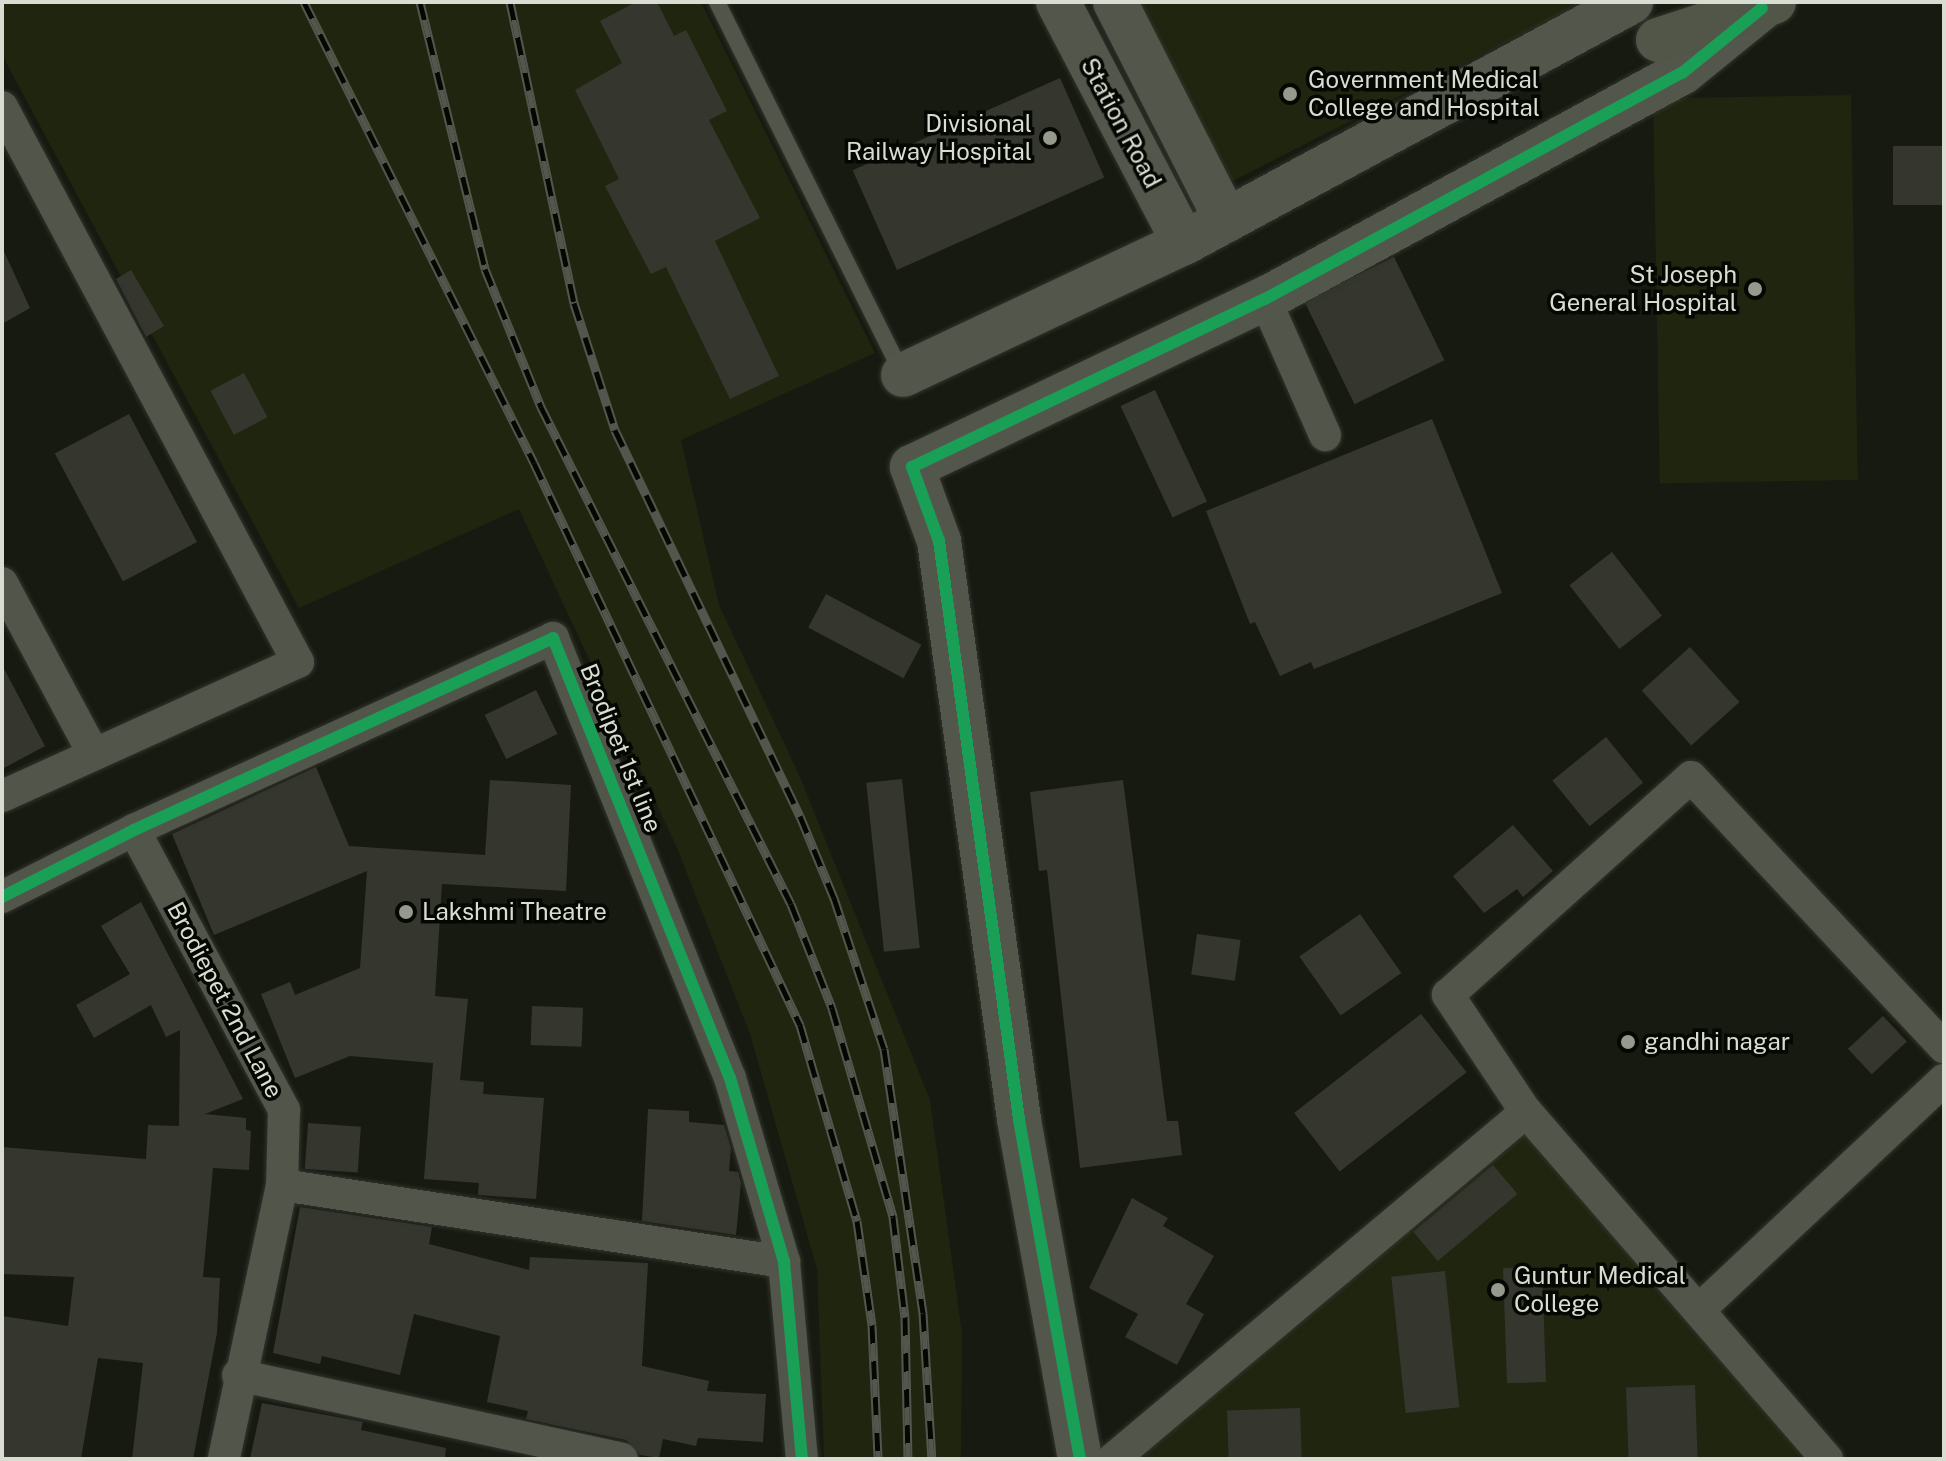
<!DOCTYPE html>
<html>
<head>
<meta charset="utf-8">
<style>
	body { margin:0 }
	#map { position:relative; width:1946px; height:1461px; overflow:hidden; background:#171a11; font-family:"Public Sans",sans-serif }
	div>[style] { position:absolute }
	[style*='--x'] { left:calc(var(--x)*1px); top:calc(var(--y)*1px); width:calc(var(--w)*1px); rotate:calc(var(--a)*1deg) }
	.built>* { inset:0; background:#1f250f; transform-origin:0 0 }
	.building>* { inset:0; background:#35372f; transform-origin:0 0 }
	.roads { filter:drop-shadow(0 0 2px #31342d) drop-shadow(0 0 2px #31342d) }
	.lane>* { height:16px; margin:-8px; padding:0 8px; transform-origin:8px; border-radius:8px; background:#51554a }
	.street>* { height:32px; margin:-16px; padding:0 16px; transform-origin:16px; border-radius:16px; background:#51554a }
	.secondary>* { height:44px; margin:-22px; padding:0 22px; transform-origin:22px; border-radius:22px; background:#53564b }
	.primary>* { height:44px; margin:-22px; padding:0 22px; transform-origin:22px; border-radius:22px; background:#515648 }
	.rail>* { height:9px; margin-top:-4.5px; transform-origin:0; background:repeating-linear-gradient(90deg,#050702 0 18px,#53564d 0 36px); box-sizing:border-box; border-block:2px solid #53564d }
	.cycleway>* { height:12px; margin:-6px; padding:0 6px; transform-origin:6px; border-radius:6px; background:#1a9f57 }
	.dots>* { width:22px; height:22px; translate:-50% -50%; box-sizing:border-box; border:4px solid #050702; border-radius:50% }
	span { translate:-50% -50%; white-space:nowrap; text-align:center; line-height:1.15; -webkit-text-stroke:7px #050702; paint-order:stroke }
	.poi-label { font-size:24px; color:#d9ddd1 }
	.left { translate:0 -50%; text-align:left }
	.right { translate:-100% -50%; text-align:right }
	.street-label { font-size:24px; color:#d9ddd1 }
	.frame { position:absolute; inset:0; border:4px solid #d9ddd1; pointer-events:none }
</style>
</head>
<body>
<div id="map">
	<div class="built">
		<i style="clip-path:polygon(2px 2px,701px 2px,875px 353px,681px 440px,719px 605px,800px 777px,930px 1100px,962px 1333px,961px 1459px,824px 1459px,817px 1269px,750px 1034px,677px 848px,519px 509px,299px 608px,2px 55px)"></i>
		<i style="clip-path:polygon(1131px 2px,1585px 2px,1223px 186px)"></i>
		<i style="left:1851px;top:95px;width:385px;height:198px;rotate:89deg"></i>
		<i style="clip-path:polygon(1527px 1121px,1814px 1459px,1123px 1459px)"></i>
	</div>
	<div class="building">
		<i style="clip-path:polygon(636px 2px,657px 2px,674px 36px,686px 30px,727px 111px,709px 120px,760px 218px,715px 241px,779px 376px,730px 399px,666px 267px,651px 274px,605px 186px,619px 179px,575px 90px,622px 63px,600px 21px)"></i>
		<i style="left:1060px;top:78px;width:109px;height:227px;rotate:66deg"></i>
		<i style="left:1944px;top:146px;width:59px;height:51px;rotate:90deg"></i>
		<i style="clip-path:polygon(2px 247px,30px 308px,2px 324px)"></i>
		<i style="left:1394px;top:257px;width:115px;height:100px;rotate:64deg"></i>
		<i style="clip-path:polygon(131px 270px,164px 326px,146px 337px,116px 279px)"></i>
		<i style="left:244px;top:373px;width:50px;height:38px;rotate:62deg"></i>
		<i style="left:1155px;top:390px;width:123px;height:38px;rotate:65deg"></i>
		<i style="left:129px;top:414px;width:145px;height:84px;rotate:62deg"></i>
		<i style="clip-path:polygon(1432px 419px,1502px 593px,1314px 669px,1311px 662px,1280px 676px,1255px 622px,1250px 624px,1206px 511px)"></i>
		<i style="left:1612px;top:552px;width:81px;height:54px;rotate:52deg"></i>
		<i style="left:826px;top:594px;width:108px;height:38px;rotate:28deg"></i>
		<i style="left:1690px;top:647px;width:74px;height:65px;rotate:48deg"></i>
		<i style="clip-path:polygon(2px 665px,45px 746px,2px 769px)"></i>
		<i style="left:536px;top:690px;width:49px;height:57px;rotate:64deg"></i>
		<i style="left:1606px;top:737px;width:59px;height:69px;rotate:51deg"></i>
		<i style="clip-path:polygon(316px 767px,349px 846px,485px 855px,490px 780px,571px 785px,566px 891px,442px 884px,435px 996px,468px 999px,460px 1080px,484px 1082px,483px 1094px,544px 1098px,536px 1199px,478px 1195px,479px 1183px,424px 1179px,433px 1063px,350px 1056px,295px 1078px,261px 994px,290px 982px,295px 995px,360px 968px,367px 871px,214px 935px,172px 834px)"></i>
		<i style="left:902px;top:779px;width:170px;height:36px;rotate:84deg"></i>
		<i style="clip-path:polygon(1123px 780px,1167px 1121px,1178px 1121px,1182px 1155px,1080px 1168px,1047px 870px,1039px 871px,1030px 792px)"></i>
		<i style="clip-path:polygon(1513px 825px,1553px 871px,1523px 897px,1517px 889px,1484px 913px,1453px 876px)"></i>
		<i style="clip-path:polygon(141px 902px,243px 1099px,205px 1114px,246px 1118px,246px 1130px,251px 1131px,249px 1170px,213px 1168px,203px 1277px,220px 1278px,217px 1333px,193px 1459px,132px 1459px,143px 1363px,98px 1358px,81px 1459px,2px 1459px,2px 1316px,68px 1326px,74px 1277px,2px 1274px,2px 1147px,146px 1159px,148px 1125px,179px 1126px,180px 1030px,166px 1037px,151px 1005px,94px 1038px,76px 1005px,130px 974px,101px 926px)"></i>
		<i style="left:1360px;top:914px;width:72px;height:74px;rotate:55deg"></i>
		<i style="left:1197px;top:934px;width:44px;height:41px;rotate:8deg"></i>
		<i style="left:532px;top:1006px;width:51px;height:39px;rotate:2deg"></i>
		<i style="left:1421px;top:1014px;width:74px;height:161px;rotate:52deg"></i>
		<i style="left:1883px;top:1016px;width:35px;height:48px;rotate:47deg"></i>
		<i style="clip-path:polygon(648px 1109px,689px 1111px,689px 1122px,724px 1125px,731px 1148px,729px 1171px,738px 1172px,741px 1183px,736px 1235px,642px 1221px)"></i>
		<i style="left:308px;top:1123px;width:53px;height:46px;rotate:4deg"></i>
		<i style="left:1493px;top:1165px;width:38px;height:104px;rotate:50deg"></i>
		<i style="clip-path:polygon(1132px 1198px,1168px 1218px,1163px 1226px,1214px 1256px,1186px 1304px,1204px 1314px,1177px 1365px,1125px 1337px,1138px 1314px,1089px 1288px)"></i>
		<i style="clip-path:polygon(300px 1207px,432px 1227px,429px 1244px,529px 1270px,530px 1257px,648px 1263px,642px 1366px,709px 1381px,707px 1391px,766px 1394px,763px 1442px,698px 1438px,696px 1446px,663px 1439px,659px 1458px,640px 1455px,626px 1440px,526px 1419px,528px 1411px,487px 1402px,500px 1336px,414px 1314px,400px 1375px,322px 1356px,320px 1364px,273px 1353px)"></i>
		<i style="left:1542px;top:1267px;width:115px;height:39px;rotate:88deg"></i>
		<i style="left:1445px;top:1271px;width:137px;height:54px;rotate:84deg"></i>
		<i style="left:1695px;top:1385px;width:74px;height:69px;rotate:88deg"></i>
		<i style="clip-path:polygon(262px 1403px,363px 1422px,361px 1430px,446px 1448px,445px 1459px,250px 1459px)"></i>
		<i style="left:1300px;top:1408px;width:51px;height:73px;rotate:88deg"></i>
	</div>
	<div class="roads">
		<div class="lane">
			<i style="--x:717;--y:2;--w:415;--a:63.5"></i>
		</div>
		<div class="street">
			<i style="--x:2;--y:107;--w:629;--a:61.93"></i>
			<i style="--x:298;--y:662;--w:325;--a:155.6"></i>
			<i style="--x:1265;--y:299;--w:149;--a:66.2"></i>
			<i style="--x:2;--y:583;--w:193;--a:61.8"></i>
			<i style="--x:134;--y:830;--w:318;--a:61.8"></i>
			<i style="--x:284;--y:1110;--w:75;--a:91.5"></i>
			<i style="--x:282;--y:1185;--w:280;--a:102"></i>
			<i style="--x:2;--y:897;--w:148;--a:-26.9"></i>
			<i style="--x:134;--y:830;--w:461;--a:-24.6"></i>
			<i style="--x:553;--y:638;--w:474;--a:68.1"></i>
			<i style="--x:730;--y:1078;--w:192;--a:73.6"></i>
			<i style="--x:784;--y:1262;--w:198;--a:84.8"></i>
			<i style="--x:282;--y:1185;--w:508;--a:8.72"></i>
			<i style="--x:1700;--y:1309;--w:335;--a:-43.2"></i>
			<i style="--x:238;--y:1375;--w:393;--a:12.3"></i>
			<i style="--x:1113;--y:1459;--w:539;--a:-40.04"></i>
			<i style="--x:1827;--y:1459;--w:459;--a:-130.9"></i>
			<i style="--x:1526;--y:1112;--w:141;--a:-123.7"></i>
			<i style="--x:1448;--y:995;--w:326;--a:-41.9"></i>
			<i style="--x:1691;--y:777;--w:370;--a:46.9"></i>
		</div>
		<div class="secondary">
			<i style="--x:1058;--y:2;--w:272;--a:62.4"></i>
			<i style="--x:1115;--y:2;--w:245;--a:63"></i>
			<i style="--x:903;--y:375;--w:310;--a:-25.2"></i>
			<i style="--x:1184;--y:243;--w:508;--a:-28.33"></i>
			<i style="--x:1080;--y:1459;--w:345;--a:-100.2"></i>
			<i style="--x:1019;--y:1119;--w:584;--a:-97.88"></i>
			<i style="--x:939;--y:541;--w:79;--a:-110"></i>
			<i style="--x:912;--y:467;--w:391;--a:-25.5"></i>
			<i style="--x:1265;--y:299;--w:474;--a:-28.5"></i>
			<i style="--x:1682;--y:73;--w:103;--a:-39.1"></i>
		</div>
		<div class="primary">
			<i style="--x:1658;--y:40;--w:122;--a:-18.1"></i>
		</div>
	</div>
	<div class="rail">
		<i style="--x:304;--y:2;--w:515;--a:63.48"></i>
		<i style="--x:534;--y:463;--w:622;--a:64.67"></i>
		<i style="--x:800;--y:1025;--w:204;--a:73.8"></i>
		<i style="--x:857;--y:1221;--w:105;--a:81.8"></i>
		<i style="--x:872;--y:1325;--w:134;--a:87.4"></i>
		<i style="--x:420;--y:2;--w:275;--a:76.3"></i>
		<i style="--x:485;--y:269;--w:149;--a:67.9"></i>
		<i style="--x:541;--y:407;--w:556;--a:63.3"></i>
		<i style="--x:791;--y:904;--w:112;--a:68.5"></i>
		<i style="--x:832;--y:1008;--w:218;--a:73.7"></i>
		<i style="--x:893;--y:1217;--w:101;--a:83.2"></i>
		<i style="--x:905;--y:1317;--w:142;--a:88.8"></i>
		<i style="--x:510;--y:2;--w:308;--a:78"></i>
		<i style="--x:574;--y:303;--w:133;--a:72.1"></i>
		<i style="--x:615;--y:430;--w:428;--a:64.4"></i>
		<i style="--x:800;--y:816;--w:89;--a:67.5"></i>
		<i style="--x:834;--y:898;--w:159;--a:71.7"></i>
		<i style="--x:884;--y:1049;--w:267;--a:81.6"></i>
		<i style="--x:923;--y:1313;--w:146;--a:86.5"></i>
	</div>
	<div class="cycleway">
		<i style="--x:2;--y:897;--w:148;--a:-26.9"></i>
		<i style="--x:134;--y:830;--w:461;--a:-24.6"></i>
		<i style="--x:553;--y:638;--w:474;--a:68.1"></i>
		<i style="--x:730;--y:1078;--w:192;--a:73.6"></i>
		<i style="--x:784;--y:1262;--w:198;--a:84.8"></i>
		<i style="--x:1080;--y:1459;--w:345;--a:-100.2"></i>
		<i style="--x:1019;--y:1119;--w:584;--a:-97.88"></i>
		<i style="--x:939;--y:541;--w:79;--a:-110"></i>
		<i style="--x:912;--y:467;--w:391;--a:-25.5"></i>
		<i style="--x:1265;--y:299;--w:474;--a:-28.5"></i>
		<i style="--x:1682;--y:73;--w:103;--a:-39.1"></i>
	</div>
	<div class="dots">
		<i style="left:1290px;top:94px;background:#95998e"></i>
		<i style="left:1050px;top:138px;background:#95998e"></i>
		<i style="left:1755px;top:289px;background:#95998e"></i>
		<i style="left:406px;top:912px;background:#95998e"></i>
		<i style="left:1628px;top:1042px;background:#95998e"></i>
		<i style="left:1498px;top:1290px;background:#95998e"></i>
	</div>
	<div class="poi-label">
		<span class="left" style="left:1308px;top:94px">Government Medical<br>College and Hospital</span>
		<span class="right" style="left:1032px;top:138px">Divisional<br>Railway Hospital</span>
		<span class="right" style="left:1737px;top:289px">St Joseph<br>General Hospital</span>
		<span class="left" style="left:422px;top:912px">Lakshmi Theatre</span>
		<span class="left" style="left:1644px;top:1042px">gandhi nagar</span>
		<span class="left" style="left:1514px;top:1290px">Guntur Medical<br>College</span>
	</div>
	<div class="street-label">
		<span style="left:1121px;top:123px;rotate:62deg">Station Road</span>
		<span style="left:621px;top:748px;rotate:68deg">Brodipet 1st line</span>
		<span style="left:225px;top:1000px;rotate:62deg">Brodiepet 2nd Lane</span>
	</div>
	<div class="frame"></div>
</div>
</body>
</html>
